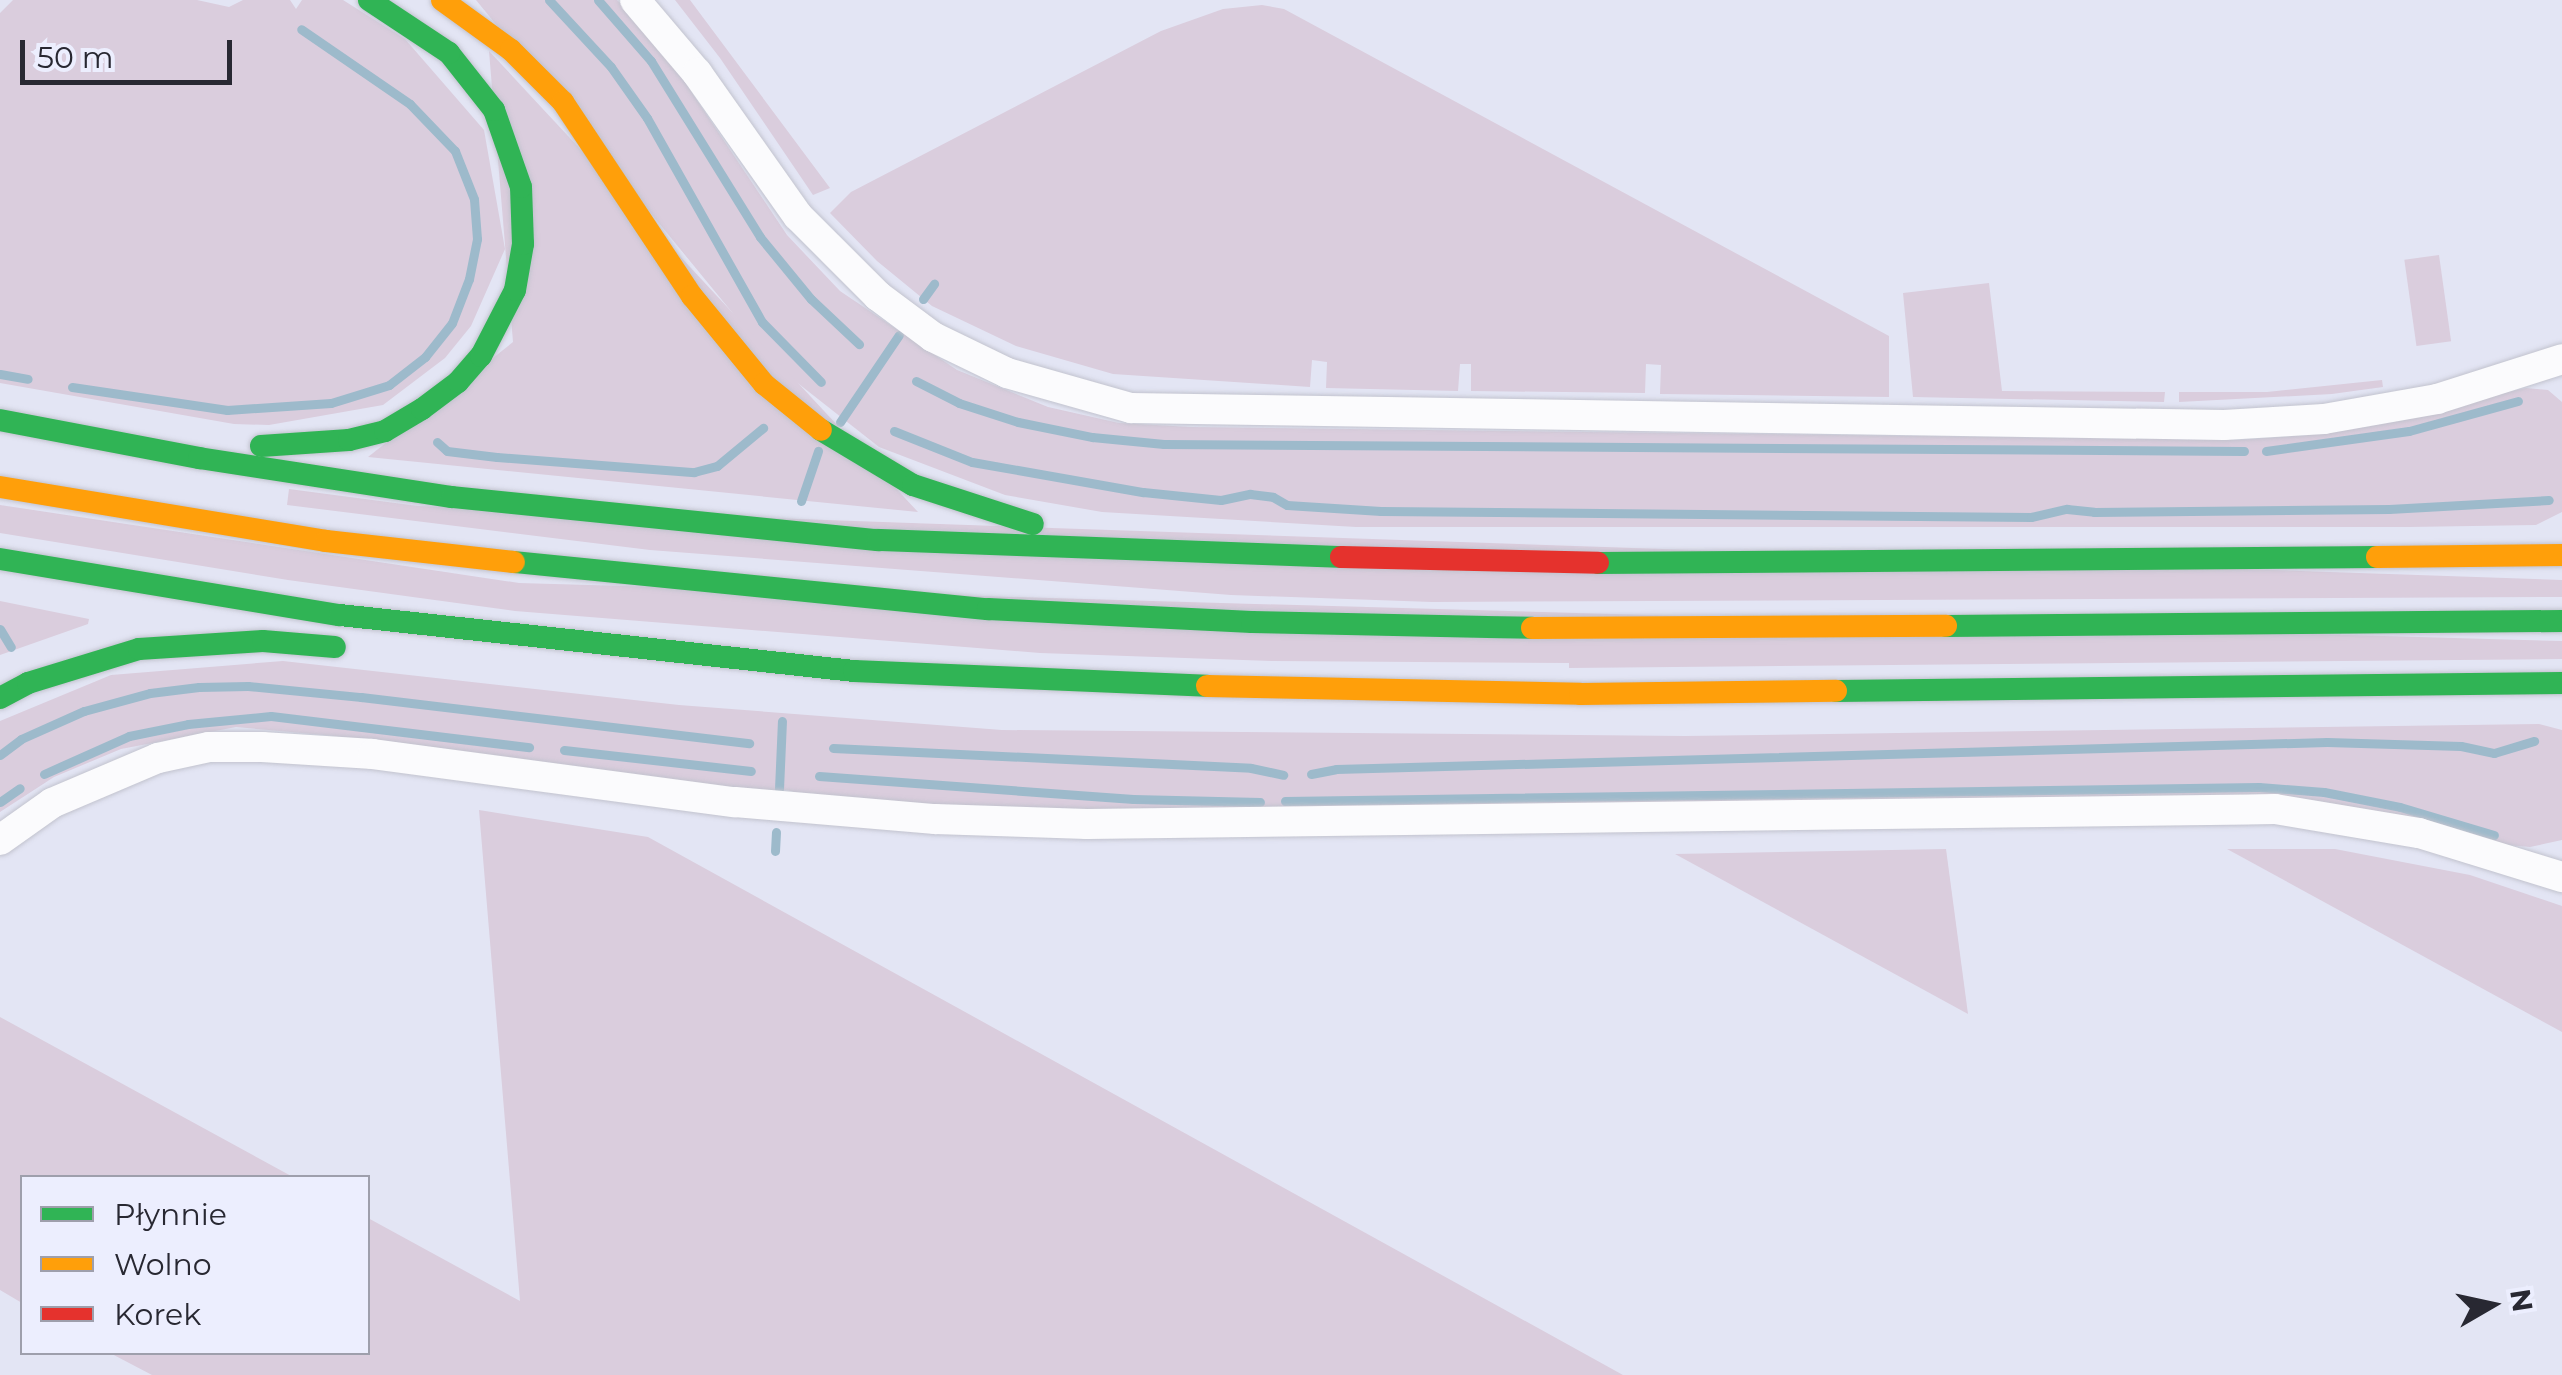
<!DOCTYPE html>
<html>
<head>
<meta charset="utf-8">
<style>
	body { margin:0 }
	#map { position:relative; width:2562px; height:1375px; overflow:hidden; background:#e3e5f4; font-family:Montserrat,sans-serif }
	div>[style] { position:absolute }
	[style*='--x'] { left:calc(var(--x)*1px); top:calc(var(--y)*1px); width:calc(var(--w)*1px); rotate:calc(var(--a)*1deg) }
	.green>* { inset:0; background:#dacddd; transform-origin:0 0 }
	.stream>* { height:9px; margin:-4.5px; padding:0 4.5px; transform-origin:4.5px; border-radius:4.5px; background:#9dbacb }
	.roads { filter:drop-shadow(0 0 2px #c2c3ce) drop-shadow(0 0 2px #c2c3ce) }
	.street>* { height:30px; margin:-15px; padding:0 15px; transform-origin:15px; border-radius:15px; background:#fbfbfd }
	.fast>* { height:22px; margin:-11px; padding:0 11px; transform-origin:11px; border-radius:11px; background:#30b455 }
	.slow>* { height:22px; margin:-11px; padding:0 11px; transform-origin:11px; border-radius:11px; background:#ff9f0a }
	.jam>* { height:22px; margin:-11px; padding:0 11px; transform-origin:11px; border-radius:11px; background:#e5322d }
	span { translate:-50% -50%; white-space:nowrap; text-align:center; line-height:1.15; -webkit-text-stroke:10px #eceefe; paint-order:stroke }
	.legend { position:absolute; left:20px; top:1175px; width:350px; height:180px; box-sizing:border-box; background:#eceefe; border:2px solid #9e9fac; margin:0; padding:12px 18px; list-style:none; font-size:30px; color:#282832 }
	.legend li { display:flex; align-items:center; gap:20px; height:50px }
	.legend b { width:50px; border:2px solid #9e9fac }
	.north { position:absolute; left:2442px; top:1255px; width:100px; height:100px; -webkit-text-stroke:8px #eceefe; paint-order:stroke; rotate:81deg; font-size:28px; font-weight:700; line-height:40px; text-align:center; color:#282832 }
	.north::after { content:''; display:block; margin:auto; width:35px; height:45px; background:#282832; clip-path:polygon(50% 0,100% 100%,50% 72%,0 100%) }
	.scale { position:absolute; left:20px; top:40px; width:212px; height:45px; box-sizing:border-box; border:5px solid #282832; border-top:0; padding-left:12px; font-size:30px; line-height:35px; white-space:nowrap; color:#282832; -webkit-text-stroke:8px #eceefe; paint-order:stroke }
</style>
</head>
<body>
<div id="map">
	<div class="green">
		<i style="clip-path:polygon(13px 0,197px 0,229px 7px,243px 0,290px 0,296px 9px,302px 0,343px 0,405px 39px,484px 130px,505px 249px,471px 326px,445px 358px,383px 405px,269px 425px,234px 424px,0 383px,0 13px)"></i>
		<i style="clip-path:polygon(476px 0,617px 0,656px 39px,787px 235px,840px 291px,957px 370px,1048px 407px,1119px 423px,1191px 427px,2237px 440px,2308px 435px,2526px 388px,2548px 390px,2562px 402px,2562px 512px,2536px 525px,2409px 527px,1356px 527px,1102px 512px,1005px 495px,879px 447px,776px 366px)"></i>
		<i style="clip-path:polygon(675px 0,690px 0,830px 188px,813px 195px,720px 58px)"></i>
		<i style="clip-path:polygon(1262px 5px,1284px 9px,1889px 336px,1889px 397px,1660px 394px,1661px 365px,1646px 364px,1645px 393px,1471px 391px,1471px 364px,1460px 364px,1458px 391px,1326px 388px,1327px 362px,1312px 360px,1310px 387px,1113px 374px,1016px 346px,932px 306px,877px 261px,830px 213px,851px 192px,1161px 31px,1223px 9px)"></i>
		<i style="clip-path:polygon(489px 51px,918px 512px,368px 457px,513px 342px)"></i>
		<i style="left:2439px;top:255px;width:87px;height:35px;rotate:82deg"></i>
		<i style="clip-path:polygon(1989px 283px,2002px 391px,2165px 392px,2164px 402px,1913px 397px,1903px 293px)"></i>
		<i style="clip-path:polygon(2382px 380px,2383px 387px,2332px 394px,2179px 402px,2179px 392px,2267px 392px)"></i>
		<i style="clip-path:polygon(289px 489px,418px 506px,2562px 580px,2562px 597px,1432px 602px,1231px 595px,650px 550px,287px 505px)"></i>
		<i style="clip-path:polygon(0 505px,519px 583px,2562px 641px,2562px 659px,1569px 668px,1569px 663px,1273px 661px,1040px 653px,515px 611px,288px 580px,0 533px)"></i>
		<i style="clip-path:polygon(0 601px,89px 619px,88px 624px,0 655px)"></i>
		<i style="clip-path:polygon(283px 661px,679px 705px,1002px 730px,1685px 736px,2539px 724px,2562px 730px,2562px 840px,2530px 847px,2508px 845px,2432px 821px,2312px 800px,2246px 795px,1137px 812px,946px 807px,803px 795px,787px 790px,754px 792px,335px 736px,236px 727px,121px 749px,54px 777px,0 812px,0 721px,111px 675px)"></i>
		<i style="clip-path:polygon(479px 810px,648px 837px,1623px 1375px,152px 1375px,110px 1353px,368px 1352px,368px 1218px,520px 1301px)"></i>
		<i style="clip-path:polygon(1946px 849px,1968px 1014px,1675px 854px,1837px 851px)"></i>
		<i style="clip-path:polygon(2227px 849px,2335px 849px,2470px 875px,2562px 906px,2562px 1032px)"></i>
		<i style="clip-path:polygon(0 1017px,293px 1177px,22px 1178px,22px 1303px,0 1290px)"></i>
	</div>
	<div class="stream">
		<i style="--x:549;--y:0;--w:91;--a:47.2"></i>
		<i style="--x:611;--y:67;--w:62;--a:54.8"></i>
		<i style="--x:647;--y:118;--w:234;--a:60.6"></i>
		<i style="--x:762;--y:322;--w:84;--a:45.5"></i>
		<i style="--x:598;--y:0;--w:81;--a:49"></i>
		<i style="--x:651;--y:61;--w:207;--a:58.2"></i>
		<i style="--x:760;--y:237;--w:80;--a:50.6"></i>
		<i style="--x:811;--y:299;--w:66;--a:43.2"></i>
		<i style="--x:923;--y:299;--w:19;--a:-54"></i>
		<i style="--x:0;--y:374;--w:28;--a:10"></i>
		<i style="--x:916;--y:381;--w:48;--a:27.1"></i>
		<i style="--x:959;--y:403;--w:62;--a:17.9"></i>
		<i style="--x:1018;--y:422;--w:76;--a:11.5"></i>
		<i style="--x:1092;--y:437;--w:72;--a:5.6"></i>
		<i style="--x:1164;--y:444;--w:1080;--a:0.37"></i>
		<i style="--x:72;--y:387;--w:157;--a:8.4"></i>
		<i style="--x:227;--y:410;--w:104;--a:-3.9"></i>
		<i style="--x:331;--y:403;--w:61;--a:-17.2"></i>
		<i style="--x:389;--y:385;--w:46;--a:-37.9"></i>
		<i style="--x:425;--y:357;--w:43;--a:-51.5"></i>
		<i style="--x:452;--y:323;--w:47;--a:-68.9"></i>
		<i style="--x:469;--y:279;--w:41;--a:-78.7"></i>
		<i style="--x:477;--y:239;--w:40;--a:-94.3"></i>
		<i style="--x:474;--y:199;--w:52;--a:-111.6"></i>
		<i style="--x:455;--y:151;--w:65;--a:-133.8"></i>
		<i style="--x:410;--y:104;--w:132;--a:-145.5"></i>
		<i style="--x:840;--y:422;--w:105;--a:-55.9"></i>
		<i style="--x:894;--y:431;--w:84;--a:21.7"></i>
		<i style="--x:972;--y:462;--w:174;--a:10"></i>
		<i style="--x:1143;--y:492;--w:78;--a:5.9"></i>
		<i style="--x:1221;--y:500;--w:30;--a:-12"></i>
		<i style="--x:1250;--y:494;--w:23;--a:7"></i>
		<i style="--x:1273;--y:497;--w:16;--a:30"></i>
		<i style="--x:1287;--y:505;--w:94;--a:3.7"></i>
		<i style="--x:1381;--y:511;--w:650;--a:0.53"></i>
		<i style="--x:2031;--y:517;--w:37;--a:-13"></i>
		<i style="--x:2067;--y:509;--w:27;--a:6"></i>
		<i style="--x:2094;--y:512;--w:295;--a:-0.6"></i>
		<i style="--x:2389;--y:509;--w:160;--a:-3.2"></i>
		<i style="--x:437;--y:442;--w:13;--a:42"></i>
		<i style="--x:447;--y:451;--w:50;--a:6.8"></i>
		<i style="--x:497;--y:457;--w:198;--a:4.4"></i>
		<i style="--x:694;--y:472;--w:24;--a:-15"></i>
		<i style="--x:717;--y:466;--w:60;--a:-39.6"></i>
		<i style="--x:2266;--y:451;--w:144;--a:-8"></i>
		<i style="--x:2409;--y:431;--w:113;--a:-15.4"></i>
		<i style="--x:801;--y:501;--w:53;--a:-71.2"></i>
		<i style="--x:0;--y:629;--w:21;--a:59"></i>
		<i style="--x:833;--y:748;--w:418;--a:2.7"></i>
		<i style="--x:1251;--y:768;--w:33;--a:12"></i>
		<i style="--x:564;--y:750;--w:188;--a:6.4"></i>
		<i style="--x:0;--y:755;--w:26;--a:-37"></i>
		<i style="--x:21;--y:739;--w:69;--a:-24"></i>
		<i style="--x:84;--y:711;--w:68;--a:-15.3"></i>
		<i style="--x:150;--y:693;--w:49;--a:-7"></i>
		<i style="--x:199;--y:687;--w:49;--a:-1.2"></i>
		<i style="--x:248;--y:686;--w:114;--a:5.6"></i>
		<i style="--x:361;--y:697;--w:391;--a:6.8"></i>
		<i style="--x:44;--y:774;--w:93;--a:-24.1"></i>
		<i style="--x:129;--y:736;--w:60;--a:-11.5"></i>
		<i style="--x:188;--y:724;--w:83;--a:-5.5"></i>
		<i style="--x:271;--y:716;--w:260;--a:6.9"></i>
		<i style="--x:1311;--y:774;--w:25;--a:-11"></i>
		<i style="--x:1336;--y:769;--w:991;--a:-1.56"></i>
		<i style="--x:2327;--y:742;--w:134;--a:1.7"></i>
		<i style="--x:2461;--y:746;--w:34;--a:12"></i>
		<i style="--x:2494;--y:753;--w:42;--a:-16.7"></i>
		<i style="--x:819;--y:776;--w:315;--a:4.2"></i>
		<i style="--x:1133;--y:799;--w:127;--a:1.4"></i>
		<i style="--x:779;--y:789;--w:68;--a:-87.5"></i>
		<i style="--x:1285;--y:801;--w:974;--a:-0.82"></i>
		<i style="--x:2259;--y:787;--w:65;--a:4.4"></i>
		<i style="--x:2324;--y:792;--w:77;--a:11.2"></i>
		<i style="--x:2400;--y:807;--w:98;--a:16.6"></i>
		<i style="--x:0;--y:802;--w:24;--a:-35"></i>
		<i style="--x:775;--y:851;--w:19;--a:-87"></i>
	</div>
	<div class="roads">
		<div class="street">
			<i style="--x:635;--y:0;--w:96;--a:49.7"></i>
			<i style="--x:697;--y:73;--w:175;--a:54.8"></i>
			<i style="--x:798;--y:216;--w:113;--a:45"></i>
			<i style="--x:878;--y:296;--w:69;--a:36.7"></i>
			<i style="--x:933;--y:337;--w:82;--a:25.9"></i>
			<i style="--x:1007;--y:373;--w:129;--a:15.8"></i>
			<i style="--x:1131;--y:408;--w:1093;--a:0.89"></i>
			<i style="--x:2224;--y:425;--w:100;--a:-3.4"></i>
			<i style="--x:2324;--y:419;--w:115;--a:-10"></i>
			<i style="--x:2437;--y:399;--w:131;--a:-17.7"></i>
			<i style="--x:0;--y:840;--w:64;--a:-35.4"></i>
			<i style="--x:52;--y:803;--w:115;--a:-23"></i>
			<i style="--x:158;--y:758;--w:52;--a:-12.2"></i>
			<i style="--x:209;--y:747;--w:53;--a:0"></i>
			<i style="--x:262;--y:747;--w:111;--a:3.6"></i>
			<i style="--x:373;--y:754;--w:365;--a:7.6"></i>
			<i style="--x:735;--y:802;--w:201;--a:4.9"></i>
			<i style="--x:935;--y:819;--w:152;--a:1.9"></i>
			<i style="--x:1087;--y:824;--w:1188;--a:-0.72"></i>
			<i style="--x:2275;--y:809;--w:146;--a:9.5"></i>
			<i style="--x:2419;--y:833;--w:150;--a:17.1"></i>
		</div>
		<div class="fast">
			<i style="--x:0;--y:420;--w:203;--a:10.8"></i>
			<i style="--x:199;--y:458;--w:256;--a:8.8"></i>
			<i style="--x:452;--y:497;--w:428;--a:5.8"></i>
			<i style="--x:878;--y:540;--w:463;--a:2.1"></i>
			<i style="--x:821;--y:430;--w:107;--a:30.9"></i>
			<i style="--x:913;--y:485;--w:126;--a:18"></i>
			<i style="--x:261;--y:446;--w:88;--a:-3.9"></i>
			<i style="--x:349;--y:440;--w:37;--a:-14"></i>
			<i style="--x:385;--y:431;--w:43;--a:-30.7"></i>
			<i style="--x:422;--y:409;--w:45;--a:-36.9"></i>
			<i style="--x:458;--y:382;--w:35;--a:-49"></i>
			<i style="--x:481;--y:356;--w:74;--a:-62.7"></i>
			<i style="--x:515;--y:290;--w:47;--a:-80.1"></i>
			<i style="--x:523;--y:244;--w:57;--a:-92"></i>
			<i style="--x:521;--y:187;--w:82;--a:-109.3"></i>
			<i style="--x:494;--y:110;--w:73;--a:-128.3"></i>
			<i style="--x:449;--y:53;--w:96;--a:-146.5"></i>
			<i style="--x:0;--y:559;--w:345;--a:9.4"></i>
			<i style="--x:340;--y:615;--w:517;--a:6.22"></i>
			<i style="--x:854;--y:671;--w:353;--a:2.4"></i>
			<i style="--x:514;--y:562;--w:476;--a:5.7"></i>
			<i style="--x:988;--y:609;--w:264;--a:2.8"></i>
			<i style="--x:1252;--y:622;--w:280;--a:1.2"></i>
			<i style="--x:1598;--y:563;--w:779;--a:-0.44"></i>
			<i style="--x:1946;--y:626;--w:616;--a:-0.47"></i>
			<i style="--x:1836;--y:691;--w:726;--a:-0.63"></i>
			<i style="--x:0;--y:698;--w:32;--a:-28"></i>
			<i style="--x:28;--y:683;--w:116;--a:-17"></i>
			<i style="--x:139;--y:649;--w:124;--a:-3.7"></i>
			<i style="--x:263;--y:641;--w:72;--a:4.8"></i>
		</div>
		<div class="slow">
			<i style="--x:442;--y:0;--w:85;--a:35.9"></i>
			<i style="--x:511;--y:50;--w:74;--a:45"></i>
			<i style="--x:563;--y:102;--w:233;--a:56.4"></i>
			<i style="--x:692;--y:296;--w:114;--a:50.7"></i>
			<i style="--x:764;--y:384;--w:73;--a:38.9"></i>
			<i style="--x:0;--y:487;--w:330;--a:9.4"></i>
			<i style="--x:326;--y:541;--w:189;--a:6.4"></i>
			<i style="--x:2377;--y:557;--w:185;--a:-0.6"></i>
			<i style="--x:1532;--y:628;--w:414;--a:-0.3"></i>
			<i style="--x:1207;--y:686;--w:373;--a:1.2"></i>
			<i style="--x:1580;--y:694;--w:256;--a:-0.7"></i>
		</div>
		<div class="jam">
			<i style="--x:1341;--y:557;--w:257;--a:1.3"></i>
		</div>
	</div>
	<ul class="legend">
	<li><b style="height:12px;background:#30b455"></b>Płynnie</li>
	<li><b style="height:12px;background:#ff9f0a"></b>Wolno</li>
	<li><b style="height:12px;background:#e5322d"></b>Korek</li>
	</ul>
	<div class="north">N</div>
	<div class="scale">50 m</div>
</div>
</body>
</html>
